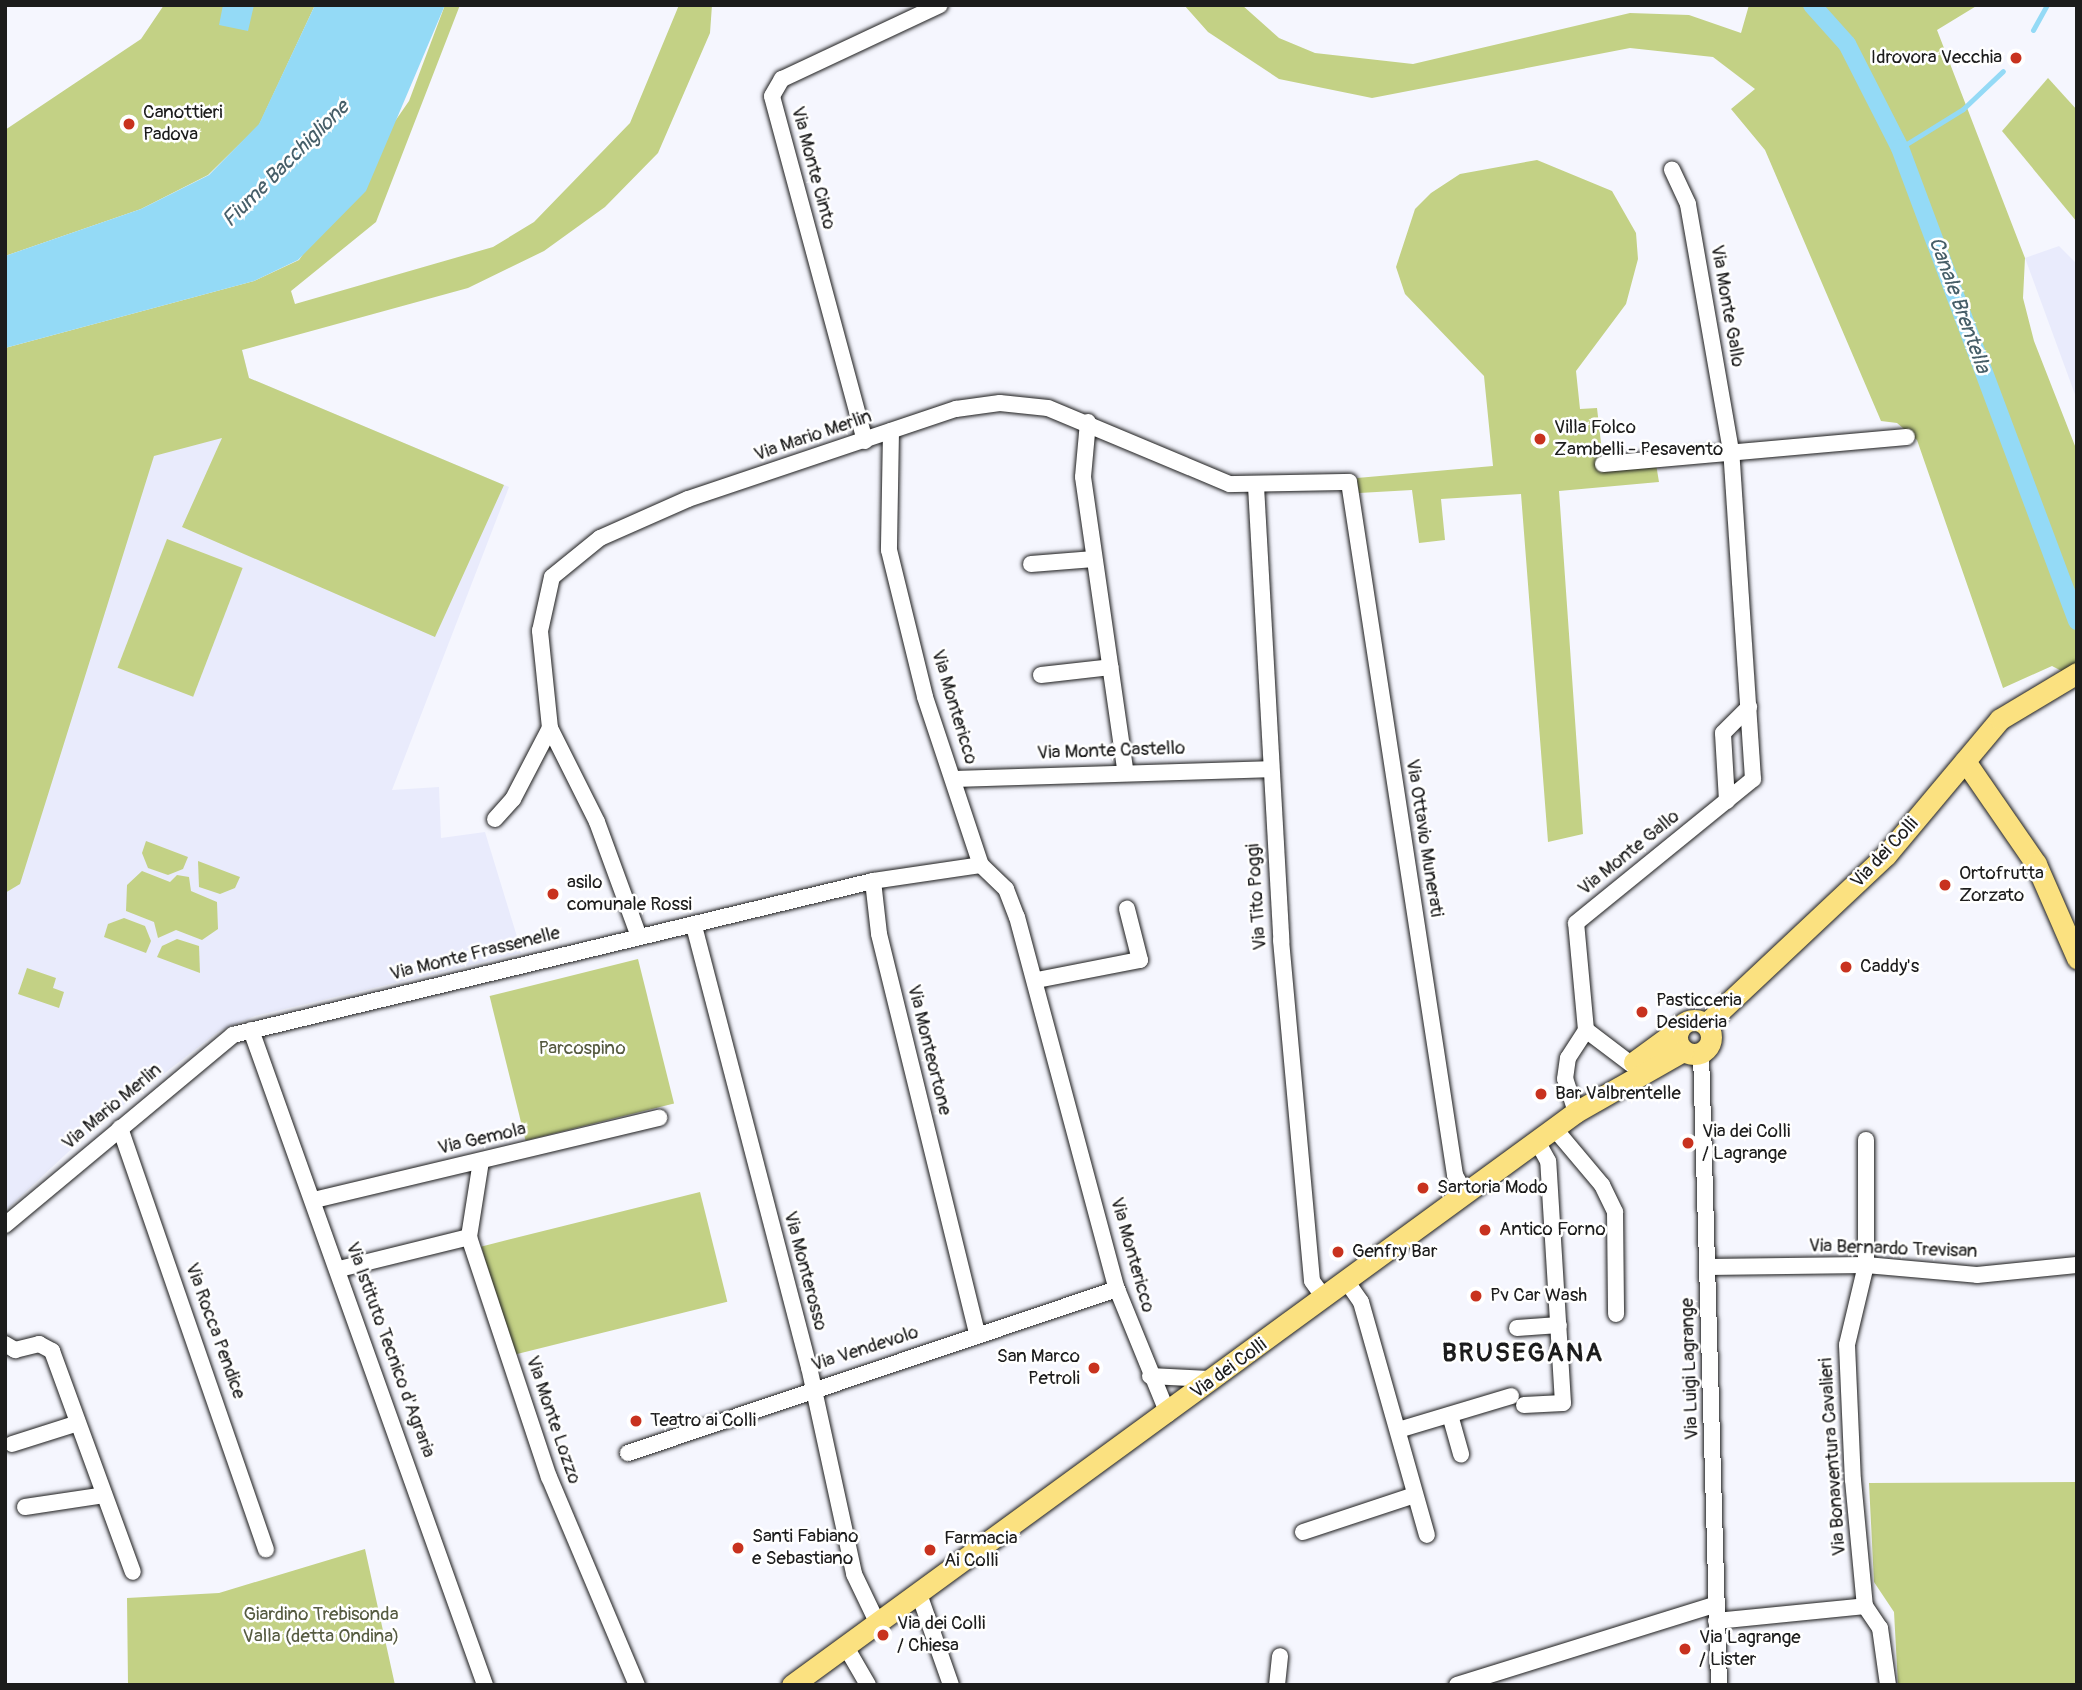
<!DOCTYPE html>
<html>
<head>
<meta charset="utf-8">
<style>
	body { margin:0 }
	#map { position:relative; width:2082px; height:1690px; overflow:hidden; background:#f5f6fe; font-family:Pangolin,sans-serif }
	div>[style] { position:absolute }
	[style*='--x'] { left:calc(var(--x)*1px); top:calc(var(--y)*1px); width:calc(var(--w)*1px); rotate:calc(var(--a)*1deg) }
	.built>* { inset:0; background:#e9ebfc }
	.green>* { inset:0; background:#c3d185; transform-origin:0 0 }
	.water>* { inset:0; background:#94daf6 }
	.stream>* { height:5px; margin:-2.5px; padding:0 2.5px; transform-origin:2.5px; border-radius:2.5px; background:#94daf6 }
	.canal>* { height:18px; margin:-9px; padding:0 9px; transform-origin:9px; border-radius:9px; background:#94daf6 }
	.roads { filter:drop-shadow(0 0 2px #1c1c1c) drop-shadow(0 0 2px #1c1c1c) }
	.minor>* { height:16px; margin:-8px; padding:0 8px; transform-origin:8px; border-radius:8px; background:#fff }
	.major>* { height:21px; margin:-10.5px; padding:0 10.5px; transform-origin:10.5px; border-radius:10.5px; background:#fbe180 }
	.major>.ring { margin:-10.5px; padding:0; box-sizing:content-box; background:none; border:21px solid #fbe180; border-radius:50% }
	.dots>* { width:19px; height:19px; translate:-50% -50%; box-sizing:border-box; border:4px solid #fff; border-radius:50% }
	span { translate:-50% -50%; white-space:nowrap; text-align:center; line-height:1.15; -webkit-text-stroke:5px #fff; paint-order:stroke }
	.poi-label { font-size:19px; color:#1c1c1c }
	.right { translate:-100% -50%; text-align:right }
	.left { translate:0 -50%; text-align:left }
	.street-label { font-size:19px; color:#1c1c1c }
	.park-label { font-size:19px; color:#565b41 }
	.water-label { font-size:21px; color:#465e68; font-style:italic }
	.district-label { font-size:26px; color:#1c1c1c; font-weight:700; letter-spacing:2px }
	.frame { position:absolute; inset:0; border:7px solid #1c1c1c; pointer-events:none }
</style>
</head>
<body>
<div id="map">
	<div class="built">
		<i style="clip-path:polygon(2059px 246px,2077px 264px,2077px 400px,2025px 258px)"></i>
		<i style="clip-path:polygon(242px 350px,249px 378px,509px 487px,392px 790px,439px 787px,441px 838px,485px 832px,522px 953px,255px 1016px,219px 1031px,94px 1128px,5px 1211px,5px 424px)"></i>
	</div>
	<div class="green">
		<i style="clip-path:polygon(164px 5px,315px 5px,259px 125px,208px 175px,141px 209px,5px 256px,5px 130px,141px 39px)"></i>
		<i style="clip-path:polygon(445px 5px,460px 5px,376px 222px,291px 291px,295px 304px,493px 247px,534px 222px,630px 123px,679px 5px,712px 5px,710px 33px,658px 153px,605px 207px,544px 251px,468px 288px,242px 350px,249px 378px,504px 485px,435px 637px,182px 527px,222px 438px,154px 456px,20px 884px,5px 893px,5px 348px,254px 281px,299px 260px,409px 101px)"></i>
		<i style="clip-path:polygon(1184px 5px,1242px 5px,1279px 38px,1315px 53px,1413px 64px,1630px 13px,1689px 15px,1741px 33px,1749px 5px,1978px 5px,1937px 30px,2025px 258px,2023px 298px,2034px 341px,2077px 451px,2077px 679px,2052px 666px,2003px 688px,1917px 440px,1897px 423px,1881px 421px,1765px 150px,1731px 109px,1755px 89px,1713px 57px,1630px 48px,1372px 98px,1279px 79px,1208px 32px)"></i>
		<i style="clip-path:polygon(2048px 78px,2077px 110px,2077px 222px,2002px 131px)"></i>
		<i style="clip-path:polygon(1537px 160px,1612px 191px,1636px 233px,1638px 259px,1626px 304px,1576px 371px,1580px 409px,1597px 408px,1604px 469px,1656px 464px,1659px 482px,1559px 491px,1583px 834px,1548px 842px,1521px 494px,1441px 499px,1445px 540px,1419px 543px,1412px 490px,1359px 493px,1357px 478px,1493px 466px,1484px 376px,1405px 294px,1396px 267px,1415px 209px,1431px 193px,1460px 174px)"></i>
		<i style="left:167px;top:539px;width:81px;height:138px;rotate:21deg"></i>
		<i style="clip-path:polygon(146px 841px,188px 857px,183px 869px,168px 875px,148px 868px,142px 853px)"></i>
		<i style="clip-path:polygon(198px 861px,240px 877px,235px 888px,220px 894px,199px 887px)"></i>
		<i style="clip-path:polygon(142px 871px,170px 882px,177px 875px,189px 877px,191px 891px,217px 902px,218px 929px,202px 940px,176px 930px,158px 938px,154px 922px,126px 911px,127px 885px)"></i>
		<i style="clip-path:polygon(124px 918px,145px 926px,151px 941px,146px 953px,104px 937px,108px 924px)"></i>
		<i style="clip-path:polygon(177px 939px,199px 946px,200px 973px,157px 957px,162px 946px)"></i>
		<i style="left:638px;top:959px;width:149px;height:153px;rotate:76deg"></i>
		<i style="clip-path:polygon(27px 968px,56px 978px,53px 988px,64px 992px,59px 1008px,18px 994px)"></i>
		<i style="left:700px;top:1192px;width:113px;height:225px;rotate:76deg"></i>
		<i style="clip-path:polygon(2077px 1482px,2077px 1685px,1898px 1685px,1894px 1612px,1874px 1582px,1869px 1483px)"></i>
		<i style="clip-path:polygon(365px 1549px,395px 1685px,128px 1685px,127px 1598px,219px 1593px)"></i>
	</div>
	<div class="water">
		<i style="clip-path:polygon(223px 5px,254px 5px,248px 31px,219px 25px)"></i>
		<i style="clip-path:polygon(315px 5px,445px 5px,366px 191px,298px 260px,254px 281px,5px 348px,5px 256px,141px 209px,209px 175px,259px 124px)"></i>
	</div>
	<div class="stream">
		<i style="--x:2033;--y:30;--w:29;--a:-61"></i>
		<i style="--x:1900;--y:148;--w:74;--a:-31.8"></i>
		<i style="--x:1963;--y:109;--w:55;--a:-43.5"></i>
	</div>
	<div class="canal">
		<i style="--x:1812;--y:5;--w:52;--a:48.1"></i>
		<i style="--x:1847;--y:44;--w:117;--a:63"></i>
		<i style="--x:1900;--y:148;--w:505;--a:69.48"></i>
	</div>
	<div class="roads">
		<div class="minor">
			<i style="--x:1088;--y:422;--w:55;--a:95.2"></i>
			<i style="--x:1083;--y:477;--w:296;--a:81.8"></i>
			<i style="--x:891;--y:431;--w:119;--a:91"></i>
			<i style="--x:889;--y:550;--w:151;--a:76.2"></i>
			<i style="--x:925;--y:697;--w:177;--a:71.6"></i>
			<i style="--x:981;--y:865;--w:35;--a:44"></i>
			<i style="--x:1006;--y:889;--w:30;--a:69"></i>
			<i style="--x:1017;--y:917;--w:385;--a:75"></i>
			<i style="--x:1117;--y:1289;--w:135;--a:67.8"></i>
			<i style="--x:865;--y:441;--w:357;--a:-105.1"></i>
			<i style="--x:772;--y:96;--w:20;--a:-60"></i>
			<i style="--x:782;--y:79;--w:174;--a:-25.1"></i>
			<i style="--x:1603;--y:464;--w:305;--a:-5.1"></i>
			<i style="--x:1256;--y:486;--w:455;--a:86.8"></i>
			<i style="--x:1281;--y:940;--w:342;--a:84.8"></i>
			<i style="--x:1312;--y:1281;--w:22;--a:54"></i>
			<i style="--x:1031;--y:564;--w:63;--a:-4.5"></i>
			<i style="--x:1041;--y:675;--w:70;--a:-6.5"></i>
			<i style="--x:550;--y:728;--w:105;--a:63.4"></i>
			<i style="--x:597;--y:822;--w:122;--a:69.9"></i>
			<i style="--x:954;--y:779;--w:314;--a:-1.8"></i>
			<i style="--x:1727;--y:801;--w:68;--a:-93.4"></i>
			<i style="--x:1723;--y:733;--w:37;--a:-45"></i>
			<i style="--x:495;--y:819;--w:27;--a:-48"></i>
			<i style="--x:513;--y:799;--w:80;--a:-62.5"></i>
			<i style="--x:550;--y:728;--w:98;--a:-95.9"></i>
			<i style="--x:540;--y:631;--w:55;--a:-77.5"></i>
			<i style="--x:552;--y:577;--w:62;--a:-39.1"></i>
			<i style="--x:600;--y:538;--w:96;--a:-23.9"></i>
			<i style="--x:688;--y:499;--w:283;--a:-18.6"></i>
			<i style="--x:956;--y:409;--w:44;--a:-7.8"></i>
			<i style="--x:1000;--y:403;--w:48;--a:5.9"></i>
			<i style="--x:1048;--y:408;--w:197;--a:22.7"></i>
			<i style="--x:1230;--y:484;--w:119;--a:-1"></i>
			<i style="--x:1349;--y:482;--w:701;--a:81.3"></i>
			<i style="--x:1455;--y:1175;--w:21;--a:62"></i>
			<i style="--x:873;--y:881;--w:53;--a:83.5"></i>
			<i style="--x:879;--y:934;--w:412;--a:76.2"></i>
			<i style="--x:694;--y:926;--w:456;--a:75.4"></i>
			<i style="--x:809;--y:1367;--w:212;--a:77.7"></i>
			<i style="--x:854;--y:1574;--w:55;--a:64.4"></i>
			<i style="--x:1037;--y:980;--w:105;--a:-11"></i>
			<i style="--x:1140;--y:960;--w:53;--a:-104.3"></i>
			<i style="--x:251;--y:1030;--w:696;--a:70.34"></i>
			<i style="--x:1586;--y:1030;--w:107;--a:-95.3"></i>
			<i style="--x:1576;--y:923;--w:228;--a:-39.1"></i>
			<i style="--x:1753;--y:779;--w:329;--a:-93.8"></i>
			<i style="--x:1731;--y:451;--w:251;--a:-99.9"></i>
			<i style="--x:1688;--y:204;--w:38;--a:-115"></i>
			<i style="--x:1701;--y:1053;--w:632;--a:88.37"></i>
			<i style="--x:1576;--y:1112;--w:35;--a:-108"></i>
			<i style="--x:1565;--y:1079;--w:21;--a:-82"></i>
			<i style="--x:1568;--y:1058;--w:33;--a:-57"></i>
			<i style="--x:1586;--y:1030;--w:56;--a:37.1"></i>
			<i style="--x:120;--y:1128;--w:446;--a:70.9"></i>
			<i style="--x:1554;--y:1128;--w:75;--a:49.9"></i>
			<i style="--x:1602;--y:1185;--w:30;--a:64"></i>
			<i style="--x:1615;--y:1212;--w:102;--a:89.4"></i>
			<i style="--x:1866;--y:1140;--w:125;--a:90"></i>
			<i style="--x:1866;--y:1265;--w:82;--a:103.4"></i>
			<i style="--x:1847;--y:1345;--w:135;--a:87.5"></i>
			<i style="--x:1853;--y:1480;--w:127;--a:84.6"></i>
			<i style="--x:1865;--y:1606;--w:27;--a:56"></i>
			<i style="--x:1880;--y:1628;--w:58;--a:82"></i>
			<i style="--x:481;--y:1161;--w:77;--a:99"></i>
			<i style="--x:469;--y:1237;--w:253;--a:71.6"></i>
			<i style="--x:549;--y:1477;--w:226;--a:67.1"></i>
			<i style="--x:314;--y:1200;--w:355;--a:-13.4"></i>
			<i style="--x:5;--y:1225;--w:297;--a:-39.8"></i>
			<i style="--x:233;--y:1035;--w:658;--a:-13.53"></i>
			<i style="--x:873;--y:881;--w:109;--a:-8.4"></i>
			<i style="--x:1708;--y:1267;--w:158;--a:-0.7"></i>
			<i style="--x:1866;--y:1265;--w:111;--a:5.1"></i>
			<i style="--x:1977;--y:1275;--w:100;--a:-5.7"></i>
			<i style="--x:339;--y:1269;--w:134;--a:-13.8"></i>
			<i style="--x:1347;--y:1282;--w:24;--a:55"></i>
			<i style="--x:1361;--y:1302;--w:242;--a:74.2"></i>
			<i style="--x:1517;--y:1328;--w:42;--a:-4.1"></i>
			<i style="--x:5;--y:1344;--w:12;--a:31"></i>
			<i style="--x:15;--y:1350;--w:25;--a:-14"></i>
			<i style="--x:39;--y:1344;--w:15;--a:28"></i>
			<i style="--x:52;--y:1351;--w:235;--a:69.9"></i>
			<i style="--x:1150;--y:1376;--w:59;--a:2.9"></i>
			<i style="--x:1524;--y:1405;--w:39;--a:-3"></i>
			<i style="--x:1563;--y:1403;--w:242;--a:-93.5"></i>
			<i style="--x:1548;--y:1161;--w:23;--a:-119"></i>
			<i style="--x:1450;--y:1415;--w:41;--a:74.2"></i>
			<i style="--x:1398;--y:1430;--w:118;--a:-16.7"></i>
			<i style="--x:12;--y:1444;--w:69;--a:-17.7"></i>
			<i style="--x:628;--y:1453;--w:516;--a:-18.54"></i>
			<i style="--x:25;--y:1507;--w:80;--a:-8.6"></i>
			<i style="--x:1303;--y:1532;--w:118;--a:-18.3"></i>
			<i style="--x:919;--y:1594;--w:96;--a:70.6"></i>
			<i style="--x:1716;--y:1621;--w:150;--a:-5.7"></i>
			<i style="--x:846;--y:1647;--w:44;--a:59.9"></i>
			<i style="--x:1277;--y:1685;--w:29;--a:-84"></i>
			<i style="--x:1457;--y:1685;--w:272;--a:-17.3"></i>
		</div>
		<div class="major">
			<i style="--x:1965;--y:761;--w:125;--a:55.4"></i>
			<i style="--x:2036;--y:864;--w:103;--a:66.4"></i>
			<i class="ring" style="left:1677px;top:1020px;width:13px;height:13px"></i>
			<i style="--x:1706;--y:1024;--w:247;--a:-43.2"></i>
			<i style="--x:1886;--y:855;--w:177;--a:-50"></i>
			<i style="--x:2000;--y:719;--w:90;--a:-30.9"></i>
			<i style="--x:1634;--y:1062;--w:56;--a:-36.3"></i>
			<i style="--x:792;--y:1685;--w:971;--a:-36.16"></i>
			<i style="--x:1576;--y:1112;--w:123;--a:-29.7"></i>
		</div>
	</div>
	<div class="dots">
		<i style="left:2016px;top:58px;background:#c8321e"></i>
		<i style="left:129px;top:124px;background:#c8321e"></i>
		<i style="left:1540px;top:439px;background:#c8321e"></i>
		<i style="left:1945px;top:885px;background:#c8321e"></i>
		<i style="left:553px;top:894px;background:#c8321e"></i>
		<i style="left:1846px;top:967px;background:#c8321e"></i>
		<i style="left:1642px;top:1012px;background:#c8321e"></i>
		<i style="left:1541px;top:1094px;background:#c8321e"></i>
		<i style="left:1688px;top:1143px;background:#c8321e"></i>
		<i style="left:1423px;top:1188px;background:#c8321e"></i>
		<i style="left:1485px;top:1230px;background:#c8321e"></i>
		<i style="left:1338px;top:1252px;background:#c8321e"></i>
		<i style="left:1476px;top:1296px;background:#c8321e"></i>
		<i style="left:1094px;top:1368px;background:#c8321e"></i>
		<i style="left:636px;top:1421px;background:#c8321e"></i>
		<i style="left:738px;top:1548px;background:#c8321e"></i>
		<i style="left:930px;top:1550px;background:#c8321e"></i>
		<i style="left:883px;top:1635px;background:#c8321e"></i>
		<i style="left:1685px;top:1649px;background:#c8321e"></i>
	</div>
	<div class="poi-label">
		<span class="right" style="left:2002px;top:58px">Idrovora Vecchia</span>
		<span class="left" style="left:143px;top:124px">Canottieri<br>Padova</span>
		<span class="left" style="left:1554px;top:439px">Villa Folco<br>Zambelli - Pesavento</span>
		<span class="left" style="left:1959px;top:885px">Ortofrutta<br>Zorzato</span>
		<span class="left" style="left:567px;top:894px">asilo<br>comunale Rossi</span>
		<span class="left" style="left:1860px;top:967px">Caddy's</span>
		<span class="left" style="left:1656px;top:1012px">Pasticceria<br>Desideria</span>
		<span class="left" style="left:1555px;top:1094px">Bar Valbrentelle</span>
		<span class="left" style="left:1702px;top:1143px">Via dei Colli<br>/ Lagrange</span>
		<span class="left" style="left:1437px;top:1188px">Sartoria Modo</span>
		<span class="left" style="left:1499px;top:1230px">Antico Forno</span>
		<span class="left" style="left:1352px;top:1252px">Genfry Bar</span>
		<span class="left" style="left:1490px;top:1296px">Pv Car Wash</span>
		<span class="right" style="left:1080px;top:1368px">San Marco<br>Petroli</span>
		<span class="left" style="left:650px;top:1421px">Teatro ai Colli</span>
		<span class="left" style="left:752px;top:1548px">Santi Fabiano<br>e Sebastiano</span>
		<span class="left" style="left:944px;top:1550px">Farmacia<br>Ai Colli</span>
		<span class="left" style="left:897px;top:1635px">Via dei Colli<br>/ Chiesa</span>
		<span class="left" style="left:1699px;top:1649px">Via Lagrange<br>/ Lister</span>
	</div>
	<div class="street-label">
		<span style="left:813px;top:168px;rotate:75deg">Via Monte Cinto</span>
		<span style="left:1727px;top:306px;rotate:80deg">Via Monte Gallo</span>
		<span style="left:813px;top:436px;rotate:-19deg">Via Mario Merlin</span>
		<span style="left:954px;top:707px;rotate:73deg">Via Montericco</span>
		<span style="left:1111px;top:751px;rotate:-2deg">Via Monte Castello</span>
		<span style="left:1424px;top:838px;rotate:81deg">Via Ottavio Munerati</span>
		<span style="left:1629px;top:853px;rotate:-39deg">Via Monte Gallo</span>
		<span style="left:1885px;top:853px;rotate:-47deg">Via dei Colli</span>
		<span style="left:1257px;top:897px;rotate:-94deg">Via Tito Poggi</span>
		<span style="left:475px;top:954px;rotate:-14deg">Via Monte Frassenelle</span>
		<span style="left:929px;top:1050px;rotate:76deg">Via Monteortone</span>
		<span style="left:112px;top:1107px;rotate:-40deg">Via Mario Merlin</span>
		<span style="left:482px;top:1139px;rotate:-13deg">Via Gemola</span>
		<span style="left:1893px;top:1249px;rotate:2deg">Via Bernardo Trevisan</span>
		<span style="left:1132px;top:1255px;rotate:74deg">Via Montericco</span>
		<span style="left:805px;top:1271px;rotate:75deg">Via Monterosso</span>
		<span style="left:215px;top:1331px;rotate:70deg">Via Rocca Pendice</span>
		<span style="left:865px;top:1349px;rotate:-18deg">Via Vendevolo</span>
		<span style="left:390px;top:1350px;rotate:70deg">Via Istituto Tecnico d'Agraria</span>
		<span style="left:1229px;top:1369px;rotate:-36deg">Via dei Colli</span>
		<span style="left:1690px;top:1369px;rotate:-92deg">Via Luigi Lagrange</span>
		<span style="left:553px;top:1420px;rotate:71deg">Via Monte Lozzo</span>
		<span style="left:1833px;top:1457px;rotate:-94deg">Via Bonaventura Cavalieri</span>
	</div>
	<div class="park-label">
		<span style="left:582px;top:1049px">Parcospino</span>
		<span style="left:321px;top:1626px">Giardino Trebisonda<br>Valla (detta Ondina)</span>
	</div>
	<div class="water-label">
		<span style="left:286px;top:164px;rotate:-45deg">Fiume Bacchiglione</span>
		<span style="left:1959px;top:305px;rotate:70deg">Canale Brentella</span>
	</div>
	<div class="district-label">
		<span style="left:1523px;top:1354px">BRUSEGANA</span>
	</div>
	<div class="frame"></div>
</div>
</body>
</html>
